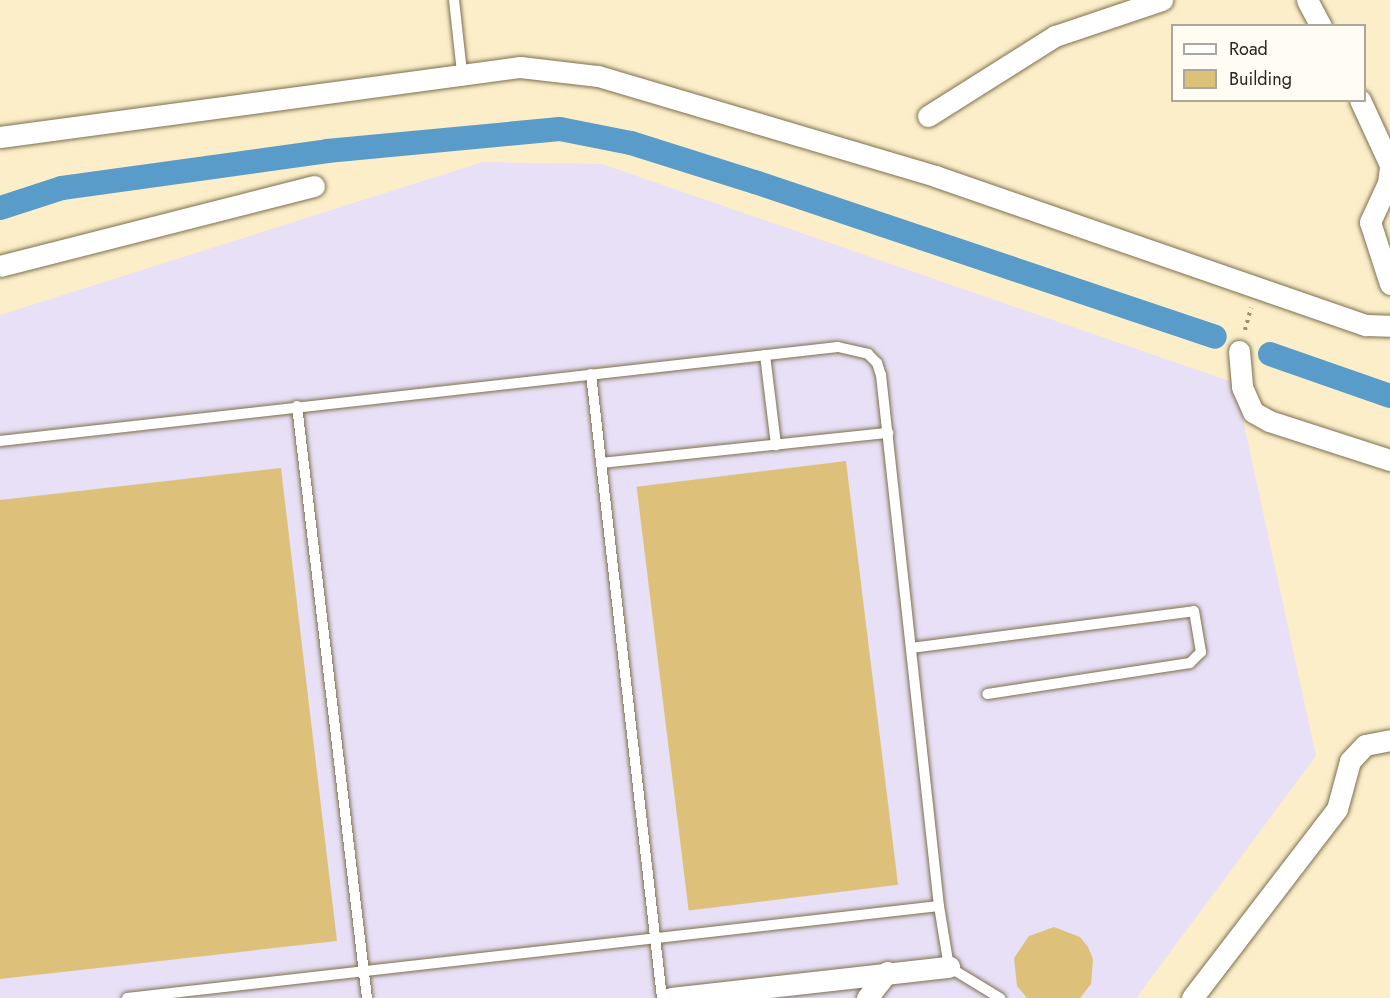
<!DOCTYPE html>
<html>
<head>
<meta charset="utf-8">
<style>
	body { margin:0 }
	#map { position:relative; width:1390px; height:998px; overflow:hidden; background:#fceec9; font-family:Jost,sans-serif }
	div>[style] { position:absolute }
	[style*='--x'] { left:calc(var(--x)*1px); top:calc(var(--y)*1px); width:calc(var(--w)*1px); rotate:calc(var(--a)*1deg) }
	.commercial>* { inset:0; background:#e8e0f6 }
	.canal>* { height:24px; margin:-12px; padding:0 12px; transform-origin:12px; border-radius:12px; background:#599cc9 }
	.building>* { inset:0; background:#ddc17a; transform-origin:0 0 }
	.path>* { height:4px; margin-top:-2px; transform-origin:0; background:repeating-linear-gradient(90deg,#9b9077 0 3px,transparent 0 7.5px) }
	.roads { filter:drop-shadow(0 0 2px #7d704f) drop-shadow(0 0 2px #7d704f) }
	.service>* { height:10px; margin:-5px; padding:0 5px; transform-origin:5px; border-radius:5px; background:#fff }
	.minor>* { height:21px; margin:-10.5px; padding:0 10.5px; transform-origin:10.5px; border-radius:10.5px; background:#fff }
	span { translate:-50% -50%; white-space:nowrap; text-align:center; line-height:1.15; -webkit-text-stroke:5px #fffcf4; paint-order:stroke }
	.legend { position:absolute; left:1171px; top:24px; width:195px; height:78px; box-sizing:border-box; background:#fffcf4; border:2px solid #aba79d; margin:0; padding:8px 10px; list-style:none; font-size:18px; color:#2d271a }
	.legend li { display:flex; align-items:center; gap:12px; height:30px }
	.legend b { width:30px; border:2px solid #aba79d }
</style>
</head>
<body>
<div id="map">
	<div class="commercial">
		<i style="clip-path:polygon(483px 162px,602px 164px,1235px 383px,1316px 756px,1136px 998px,0 998px,0 315px)"></i>
	</div>
	<div class="canal">
		<i style="--x:0;--y:208;--w:65;--a:-17.9"></i>
		<i style="--x:62;--y:188;--w:268;--a:-7.9"></i>
		<i style="--x:327;--y:151;--w:234;--a:-5.4"></i>
		<i style="--x:560;--y:129;--w:72;--a:11.2"></i>
		<i style="--x:631;--y:143;--w:130;--a:17.5"></i>
		<i style="--x:755;--y:182;--w:485;--a:18.6"></i>
		<i style="--x:1270;--y:354;--w:127;--a:19.3"></i>
	</div>
	<div class="building">
		<i style="left:846px;top:461px;width:427px;height:211px;rotate:83deg"></i>
		<i style="clip-path:polygon(281px 468px,337px 941px,0 979px,0 500px)"></i>
		<i style="clip-path:polygon(1054px 927px,1080px 937px,1088px 947px,1093px 959px,1091px 984px,1080px 998px,1027px 998px,1017px 986px,1014px 958px,1029px 936px)"></i>
	</div>
	<div class="path">
		<i style="--x:1245;--y:330;--w:23;--a:-75"></i>
	</div>
	<div class="roads">
		<div class="service">
			<i style="--x:454;--y:0;--w:73;--a:83.7"></i>
			<i style="--x:765;--y:355;--w:91;--a:83"></i>
			<i style="--x:591;--y:374;--w:628;--a:83.51"></i>
			<i style="--x:297;--y:406;--w:596;--a:83.26"></i>
			<i style="--x:0;--y:441;--w:843;--a:-6.4"></i>
			<i style="--x:838;--y:347;--w:31;--a:13"></i>
			<i style="--x:868;--y:354;--w:13;--a:45"></i>
			<i style="--x:877;--y:363;--w:13;--a:72"></i>
			<i style="--x:881;--y:375;--w:534;--a:83.77"></i>
			<i style="--x:939;--y:906;--w:62;--a:80.7"></i>
			<i style="--x:949;--y:967;--w:60;--a:31.3"></i>
			<i style="--x:601;--y:463;--w:289;--a:-6"></i>
			<i style="--x:911;--y:648;--w:285;--a:-7.4"></i>
			<i style="--x:1194;--y:611;--w:42;--a:80.3"></i>
			<i style="--x:1201;--y:652;--w:16;--a:135"></i>
			<i style="--x:1190;--y:663;--w:205;--a:171.3"></i>
			<i style="--x:127;--y:998;--w:817;--a:-6.46"></i>
		</div>
		<div class="minor">
			<i style="--x:1307;--y:0;--w:30;--a:62"></i>
			<i style="--x:1360;--y:100;--w:72;--a:65.2"></i>
			<i style="--x:928;--y:116;--w:150;--a:-32.2"></i>
			<i style="--x:1055;--y:36;--w:113;--a:-18.6"></i>
			<i style="--x:0;--y:137;--w:525;--a:-7.67"></i>
			<i style="--x:520;--y:67;--w:79;--a:6.6"></i>
			<i style="--x:598;--y:76;--w:352;--a:16.5"></i>
			<i style="--x:935;--y:176;--w:456;--a:19.1"></i>
			<i style="--x:1366;--y:325;--w:24;--a:2"></i>
			<i style="--x:1390;--y:167;--w:16;--a:97"></i>
			<i style="--x:1388;--y:183;--w:43;--a:114.8"></i>
			<i style="--x:1370;--y:222;--w:65;--a:72.1"></i>
			<i style="--x:0;--y:266;--w:324;--a:-14.3"></i>
			<i style="--x:1239;--y:351;--w:36;--a:85"></i>
			<i style="--x:1242;--y:387;--w:27;--a:66"></i>
			<i style="--x:1253;--y:412;--w:18;--a:29"></i>
			<i style="--x:1269;--y:421;--w:127;--a:17.9"></i>
			<i style="--x:671;--y:998;--w:280;--a:-6.4"></i>
			<i style="--x:867;--y:998;--w:33;--a:-52"></i>
			<i style="--x:1192;--y:998;--w:238;--a:-52.5"></i>
			<i style="--x:1337;--y:809;--w:50;--a:-74.8"></i>
			<i style="--x:1350;--y:761;--w:22;--a:-47"></i>
			<i style="--x:1365;--y:745;--w:25;--a:-11"></i>
		</div>
	</div>
	<ul class="legend">
	<li><b style="height:8px;background:#fff"></b>Road</li>
	<li><b style="height:16px;background:#ddc17a"></b>Building</li>
	</ul>
</div>
</body>
</html>
